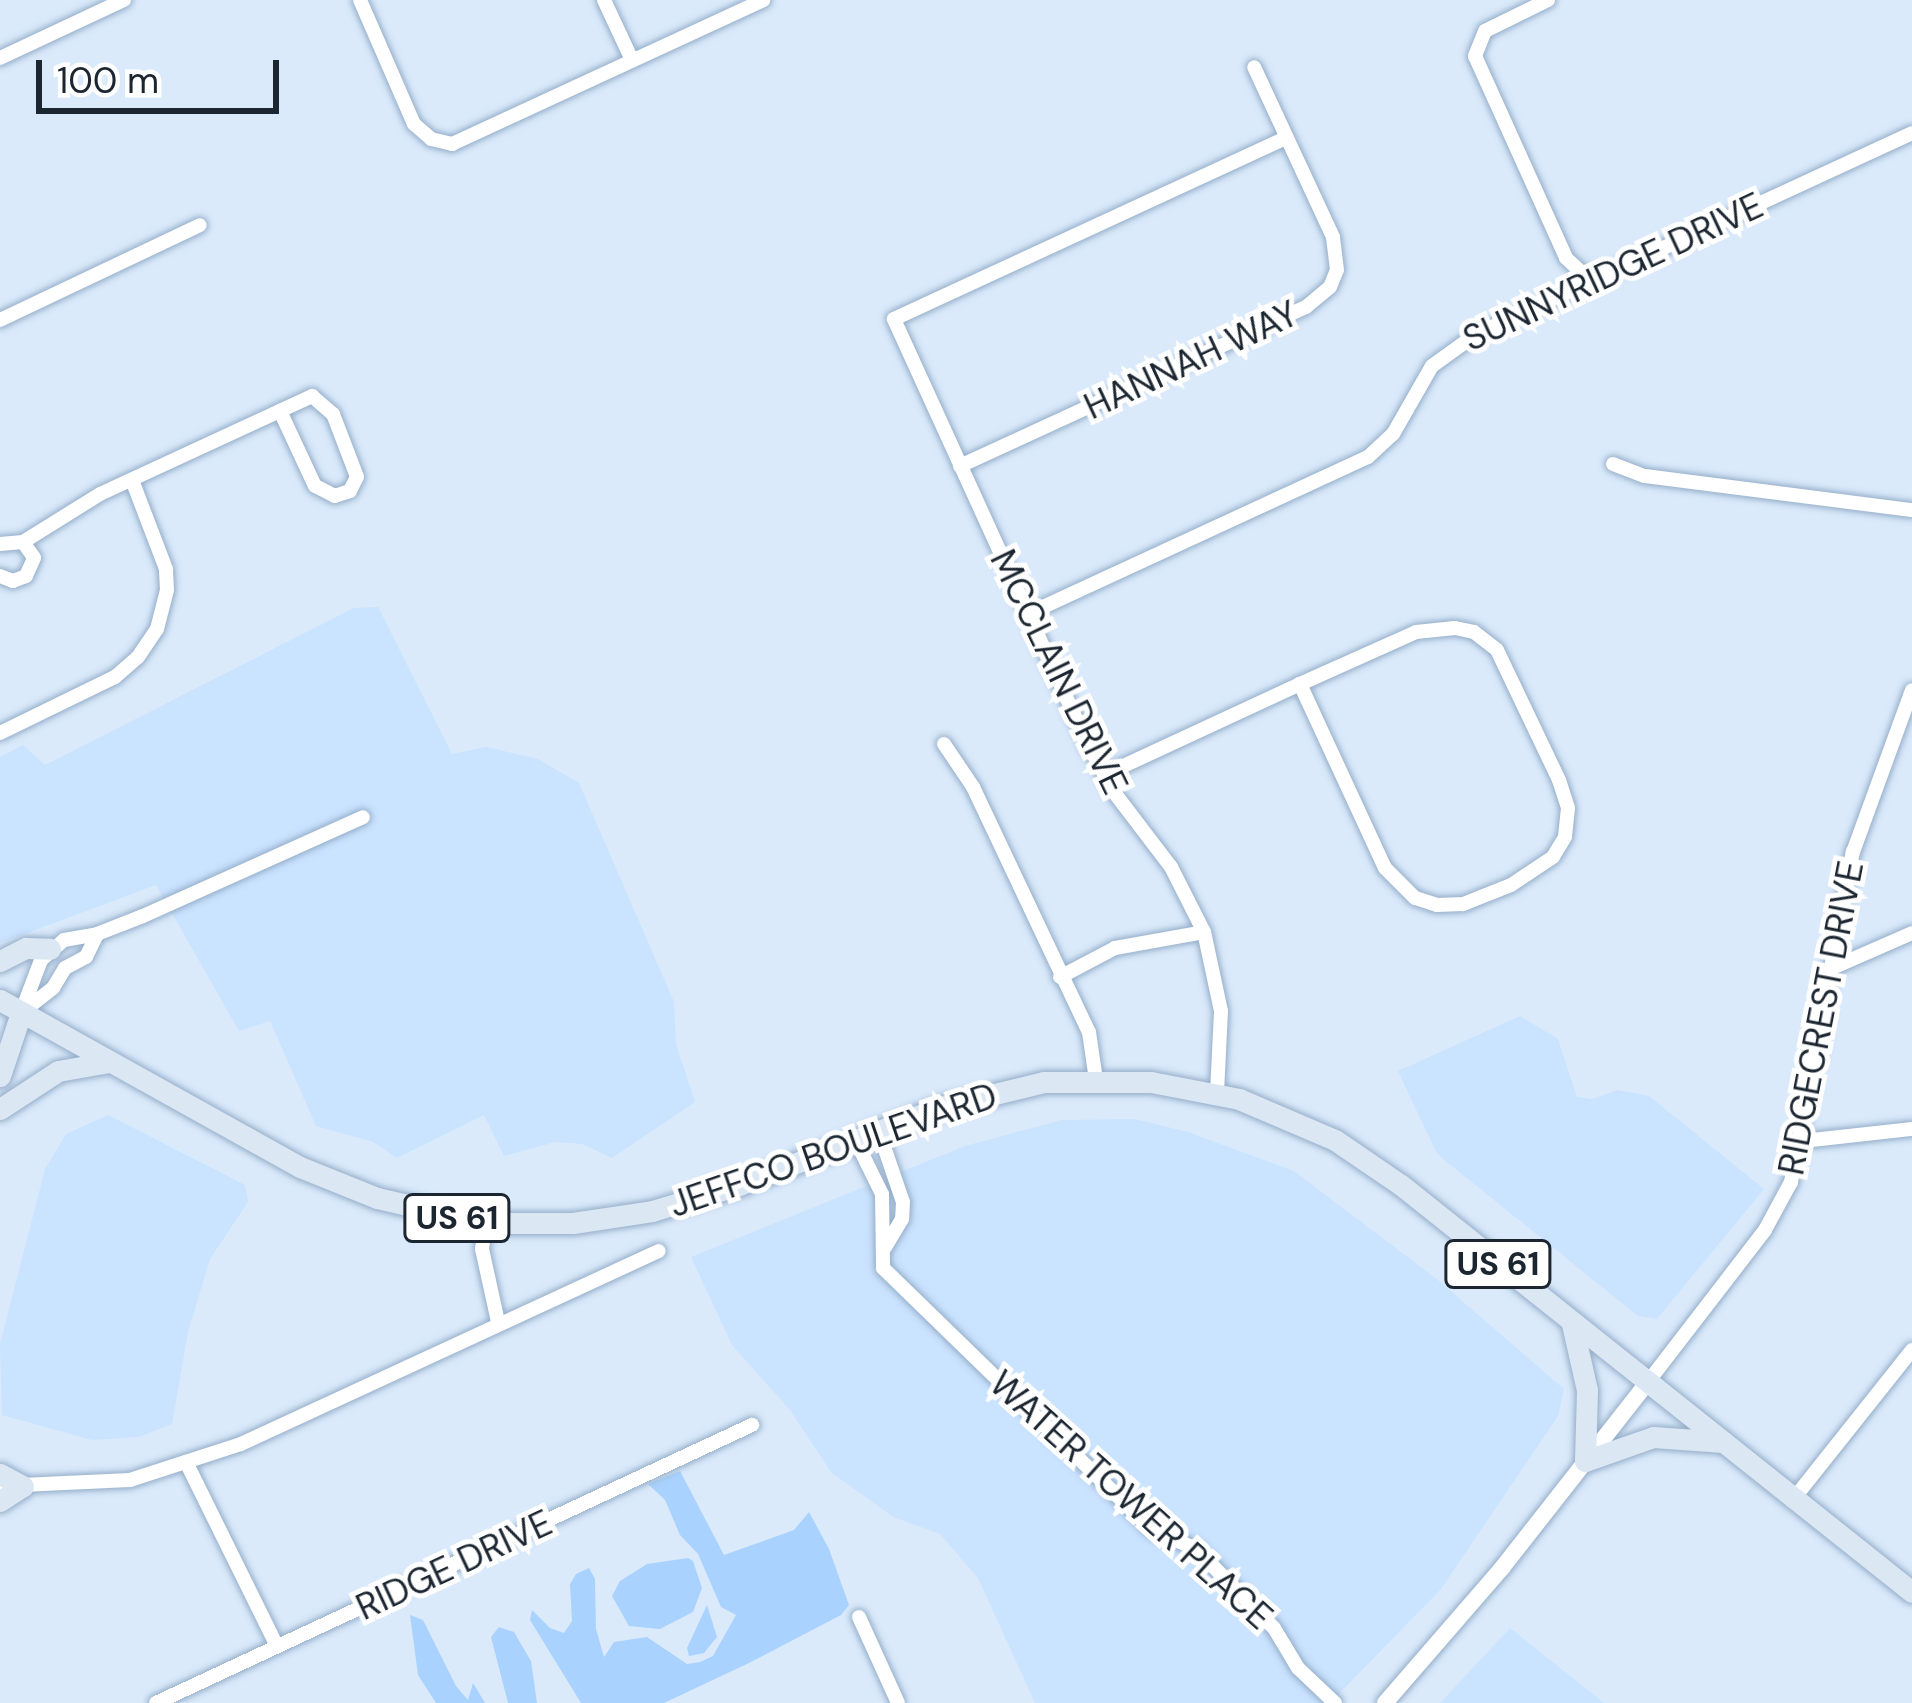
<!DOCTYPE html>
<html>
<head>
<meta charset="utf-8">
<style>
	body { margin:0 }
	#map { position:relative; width:1912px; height:1703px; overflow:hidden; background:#daeafb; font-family:"DM Sans",sans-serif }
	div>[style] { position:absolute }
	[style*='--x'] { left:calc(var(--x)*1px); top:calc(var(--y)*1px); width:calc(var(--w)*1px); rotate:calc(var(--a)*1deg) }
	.built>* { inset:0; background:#cae3ff }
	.green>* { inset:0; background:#aad2fe }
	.roads { filter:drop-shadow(0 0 3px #95aec9) drop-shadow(0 0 3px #95aec9) }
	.minor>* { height:14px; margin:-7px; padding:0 7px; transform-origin:7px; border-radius:7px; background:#fff }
	.tertiary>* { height:16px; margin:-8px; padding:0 8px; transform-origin:8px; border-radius:8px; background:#fff }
	.primary>* { height:21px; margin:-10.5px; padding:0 10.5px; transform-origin:10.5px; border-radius:10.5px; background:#dce7f4 }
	span { translate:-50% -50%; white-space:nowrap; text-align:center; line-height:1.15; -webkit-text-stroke:10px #fff; paint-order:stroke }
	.shield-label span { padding:3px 9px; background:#fff; border:3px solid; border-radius:9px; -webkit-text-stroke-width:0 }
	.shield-label { font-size:33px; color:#1c2631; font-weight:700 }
	.street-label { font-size:36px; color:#1c2631 }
	.scale { position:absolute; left:36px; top:60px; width:243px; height:54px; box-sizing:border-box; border:6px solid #1c2631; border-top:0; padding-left:15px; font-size:36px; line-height:42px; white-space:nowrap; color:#1c2631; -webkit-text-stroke:9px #fff; paint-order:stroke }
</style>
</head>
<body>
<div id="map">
	<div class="built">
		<i style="clip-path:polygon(378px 607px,452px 754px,486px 747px,538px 759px,579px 783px,674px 1002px,676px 1044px,695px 1102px,612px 1158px,582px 1144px,555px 1142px,504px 1156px,484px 1115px,397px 1158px,373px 1142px,316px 1126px,270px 1021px,239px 1031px,156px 885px,0 943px,0 757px,23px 745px,45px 765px,354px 608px)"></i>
		<i style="clip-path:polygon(1520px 1016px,1558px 1039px,1577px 1097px,1592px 1099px,1618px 1090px,1649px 1096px,1764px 1189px,1657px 1319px,1638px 1316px,1437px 1154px,1398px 1071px)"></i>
		<i style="clip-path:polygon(108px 1115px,245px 1185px,248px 1202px,210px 1259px,188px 1332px,172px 1424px,139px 1437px,92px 1440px,2px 1415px,0 1344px,45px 1169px,66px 1134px)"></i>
		<i style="clip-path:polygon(1134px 1119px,1188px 1132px,1294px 1171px,1438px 1280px,1564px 1389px,1558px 1416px,1441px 1589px,1330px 1703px,1035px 1703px,978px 1578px,940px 1534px,893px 1517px,831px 1472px,790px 1410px,732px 1345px,691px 1257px,965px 1146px,1062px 1120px)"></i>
		<i style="clip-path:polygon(1510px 1628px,1604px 1703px,1440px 1703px)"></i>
	</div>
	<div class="green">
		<i style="clip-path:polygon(680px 1471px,724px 1555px,794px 1530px,809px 1512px,829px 1549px,849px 1605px,841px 1615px,749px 1663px,664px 1703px,581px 1703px,530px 1620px,532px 1610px,550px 1628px,564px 1633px,572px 1621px,570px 1584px,576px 1574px,589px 1568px,595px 1579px,596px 1629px,604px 1657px,614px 1642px,647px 1637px,687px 1664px,700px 1662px,713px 1656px,736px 1615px,721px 1607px,698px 1554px,680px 1535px,665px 1500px,648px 1484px)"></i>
		<i style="clip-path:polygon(688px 1558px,693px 1561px,702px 1588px,693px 1612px,660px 1629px,629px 1626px,612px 1596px,620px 1581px,647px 1564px)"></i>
		<i style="clip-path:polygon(707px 1605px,717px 1637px,704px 1653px,689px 1656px,687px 1648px)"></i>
		<i style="clip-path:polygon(410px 1615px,423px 1620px,456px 1686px,468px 1700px,473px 1683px,485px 1703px,436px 1703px,418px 1675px)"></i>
		<i style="clip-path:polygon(499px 1627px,514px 1632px,531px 1661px,537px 1703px,508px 1703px,491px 1637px)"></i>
	</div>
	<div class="roads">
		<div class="minor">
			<i style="--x:360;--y:0;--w:135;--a:66.5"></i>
			<i style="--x:414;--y:124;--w:23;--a:41"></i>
			<i style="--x:431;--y:139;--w:22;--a:13"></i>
			<i style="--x:452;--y:144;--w:343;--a:-24.8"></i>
			<i style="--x:604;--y:0;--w:66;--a:65"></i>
			<i style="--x:1548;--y:0;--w:70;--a:153.8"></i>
			<i style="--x:1485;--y:31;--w:27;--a:112"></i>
			<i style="--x:1475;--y:56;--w:222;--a:65.7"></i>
			<i style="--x:1566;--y:258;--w:23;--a:43"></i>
			<i style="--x:1583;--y:274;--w:18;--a:3"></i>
			<i style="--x:0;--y:58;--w:137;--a:-25.1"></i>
			<i style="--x:0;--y:320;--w:221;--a:-25.4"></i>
			<i style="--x:1613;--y:464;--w:34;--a:21"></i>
			<i style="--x:1645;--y:476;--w:269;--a:7.3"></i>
			<i style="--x:960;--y:466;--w:381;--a:-24.7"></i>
			<i style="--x:1306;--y:307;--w:31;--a:-40"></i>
			<i style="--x:1330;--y:287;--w:18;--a:-68"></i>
			<i style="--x:1337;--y:270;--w:33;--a:-97"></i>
			<i style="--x:1333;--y:237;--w:187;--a:-114.9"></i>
			<i style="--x:23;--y:542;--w:91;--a:-31.9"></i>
			<i style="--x:100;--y:494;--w:234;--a:-24.8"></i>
			<i style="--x:312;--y:396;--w:28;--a:41"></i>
			<i style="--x:333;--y:414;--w:67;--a:69.1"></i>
			<i style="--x:357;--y:477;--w:16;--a:117"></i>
			<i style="--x:350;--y:491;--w:16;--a:162"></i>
			<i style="--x:335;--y:496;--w:22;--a:-153"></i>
			<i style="--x:315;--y:486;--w:83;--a:-115"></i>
			<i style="--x:0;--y:544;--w:23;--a:-5"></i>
			<i style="--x:23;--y:542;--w:19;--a:55"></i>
			<i style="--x:34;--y:558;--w:20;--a:114"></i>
			<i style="--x:26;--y:576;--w:14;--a:159"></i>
			<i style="--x:13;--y:581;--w:14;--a:-159"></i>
			<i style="--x:1030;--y:613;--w:372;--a:-24.8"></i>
			<i style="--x:1368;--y:457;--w:34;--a:-43"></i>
			<i style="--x:1393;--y:434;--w:78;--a:-60.2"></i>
			<i style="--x:1432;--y:366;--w:53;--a:-35.8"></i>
			<i style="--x:1475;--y:335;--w:481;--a:-24.8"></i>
			<i style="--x:0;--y:733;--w:128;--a:-26"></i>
			<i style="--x:115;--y:677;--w:30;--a:-41"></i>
			<i style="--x:138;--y:657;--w:34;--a:-56"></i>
			<i style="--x:157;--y:629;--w:40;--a:-75.6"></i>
			<i style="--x:167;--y:590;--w:21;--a:-93"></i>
			<i style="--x:166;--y:569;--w:95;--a:-110.9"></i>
			<i style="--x:944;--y:744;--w:52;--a:56"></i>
			<i style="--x:973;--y:787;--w:271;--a:64.7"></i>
			<i style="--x:1089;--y:1032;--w:49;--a:81.7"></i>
			<i style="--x:1104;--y:775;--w:216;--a:-24.9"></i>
			<i style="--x:1300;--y:684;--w:127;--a:-24.1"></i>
			<i style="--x:1416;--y:632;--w:39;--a:-6"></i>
			<i style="--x:1455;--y:628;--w:19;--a:12"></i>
			<i style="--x:1474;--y:632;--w:29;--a:38"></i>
			<i style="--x:1497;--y:650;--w:144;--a:64.5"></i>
			<i style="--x:1559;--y:780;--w:29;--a:72"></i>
			<i style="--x:1568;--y:808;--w:29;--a:96"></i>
			<i style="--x:1565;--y:837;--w:23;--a:121"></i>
			<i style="--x:1553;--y:857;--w:50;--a:146.3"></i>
			<i style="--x:1511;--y:885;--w:52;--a:158.4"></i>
			<i style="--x:1463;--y:904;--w:26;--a:178"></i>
			<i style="--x:1437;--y:905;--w:23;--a:-162"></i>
			<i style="--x:1415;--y:898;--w:42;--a:-135"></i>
			<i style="--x:1385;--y:868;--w:203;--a:-114.8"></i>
			<i style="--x:1832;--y:968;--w:87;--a:-23.6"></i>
			<i style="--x:1060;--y:977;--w:62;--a:-27.8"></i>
			<i style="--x:1115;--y:948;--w:90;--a:-10.2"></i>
			<i style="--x:21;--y:1013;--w:57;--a:-69.3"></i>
			<i style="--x:41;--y:960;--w:30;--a:-41"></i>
			<i style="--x:64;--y:940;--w:34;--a:-10"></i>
			<i style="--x:97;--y:934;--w:49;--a:-21.4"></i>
			<i style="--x:143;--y:916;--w:241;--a:-24.2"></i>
			<i style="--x:21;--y:1013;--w:41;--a:-38"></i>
			<i style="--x:53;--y:988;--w:23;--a:-59"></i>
			<i style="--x:65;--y:968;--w:24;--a:-28"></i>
			<i style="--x:86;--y:957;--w:25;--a:-64"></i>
			<i style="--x:1217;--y:1093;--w:82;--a:-87.2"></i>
			<i style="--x:1221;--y:1011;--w:81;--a:-102.1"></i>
			<i style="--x:1204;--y:932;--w:73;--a:-116.9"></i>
			<i style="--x:1171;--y:867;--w:89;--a:-127.3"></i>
			<i style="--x:1117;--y:796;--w:59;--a:-119.6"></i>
			<i style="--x:1088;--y:745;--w:468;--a:-114.5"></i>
			<i style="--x:894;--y:319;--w:432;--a:-24.8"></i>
			<i style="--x:879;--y:1132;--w:74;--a:71.1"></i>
			<i style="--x:903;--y:1202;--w:17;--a:93"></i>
			<i style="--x:902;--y:1219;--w:33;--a:121"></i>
			<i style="--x:856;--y:1141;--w:59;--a:63.9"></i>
			<i style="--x:882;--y:1194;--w:74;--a:89.2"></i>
			<i style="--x:883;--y:1268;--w:374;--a:44.2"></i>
			<i style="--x:1151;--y:1529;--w:49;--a:24"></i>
			<i style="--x:1196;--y:1549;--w:111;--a:45.4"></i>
			<i style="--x:1274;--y:1628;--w:47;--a:59"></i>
			<i style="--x:1298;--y:1668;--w:51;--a:43.4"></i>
			<i style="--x:1803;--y:1141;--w:110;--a:-6.3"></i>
			<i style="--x:486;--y:1223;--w:26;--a:99"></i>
			<i style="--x:482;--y:1249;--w:75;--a:77.6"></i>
			<i style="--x:1648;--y:1382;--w:192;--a:-52.4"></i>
			<i style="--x:1765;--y:1230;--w:55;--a:-61.6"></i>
			<i style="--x:1791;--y:1182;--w:336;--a:-79.4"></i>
			<i style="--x:1853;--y:852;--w:172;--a:-70"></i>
			<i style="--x:186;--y:1462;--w:205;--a:63.7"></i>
			<i style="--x:0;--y:1486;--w:130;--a:-2.6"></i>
			<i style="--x:130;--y:1480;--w:117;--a:-18"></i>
			<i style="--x:241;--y:1444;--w:460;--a:-24.8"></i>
			<i style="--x:1792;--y:1501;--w:193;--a:-51.5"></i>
			<i style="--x:859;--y:1617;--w:94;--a:65.6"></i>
			<i style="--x:156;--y:1703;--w:658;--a:-25.01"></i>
		</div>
		<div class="tertiary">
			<i style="--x:1385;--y:1703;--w:179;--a:-49.1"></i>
			<i style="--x:1502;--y:1568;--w:236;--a:-51.9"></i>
		</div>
		<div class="primary">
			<i style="--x:0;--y:961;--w:29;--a:-27"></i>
			<i style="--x:26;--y:948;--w:24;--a:2"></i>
			<i style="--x:0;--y:1000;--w:343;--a:29.1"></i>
			<i style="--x:300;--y:1167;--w:83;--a:21.9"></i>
			<i style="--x:377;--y:1198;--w:112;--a:12.9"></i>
			<i style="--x:486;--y:1223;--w:87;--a:0"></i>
			<i style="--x:573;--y:1223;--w:80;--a:-8.6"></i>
			<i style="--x:652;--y:1211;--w:91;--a:-16.6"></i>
			<i style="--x:739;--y:1185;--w:217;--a:-21.1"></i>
			<i style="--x:941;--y:1107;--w:106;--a:-13.6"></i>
			<i style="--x:1044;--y:1082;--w:107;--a:0"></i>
			<i style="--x:1151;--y:1082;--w:90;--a:10.9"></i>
			<i style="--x:1239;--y:1099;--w:104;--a:23.1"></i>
			<i style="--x:1335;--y:1140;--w:80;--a:34.3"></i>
			<i style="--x:1401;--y:1185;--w:653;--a:38.54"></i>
			<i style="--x:0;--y:1076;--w:66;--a:-71.6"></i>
			<i style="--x:0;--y:1109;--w:69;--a:-33.2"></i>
			<i style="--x:58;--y:1071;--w:52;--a:-10"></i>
			<i style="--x:1572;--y:1324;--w:68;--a:77.2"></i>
			<i style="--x:1587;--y:1390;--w:71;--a:91.6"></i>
			<i style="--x:1585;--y:1461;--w:72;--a:-19.4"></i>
			<i style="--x:1653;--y:1437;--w:71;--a:4"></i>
			<i style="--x:0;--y:1474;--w:26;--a:28"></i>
			<i style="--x:0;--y:1501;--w:27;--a:-33"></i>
		</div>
	</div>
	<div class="shield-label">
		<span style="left:457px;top:1218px">US 61</span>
		<span style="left:1498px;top:1264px">US 61</span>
	</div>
	<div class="street-label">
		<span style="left:1613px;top:272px;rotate:-25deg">SUNNYRIDGE DRIVE</span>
		<span style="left:1191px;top:360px;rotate:-25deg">HANNAH WAY</span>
		<span style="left:1059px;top:672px;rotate:64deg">MCCLAIN DRIVE</span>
		<span style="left:1821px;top:1018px;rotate:-79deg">RIDGECREST DRIVE</span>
		<span style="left:833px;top:1150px;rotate:-19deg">JEFFCO BOULEVARD</span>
		<span style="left:1131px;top:1500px;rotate:42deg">WATER TOWER PLACE</span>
		<span style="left:454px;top:1565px;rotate:-25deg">RIDGE DRIVE</span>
	</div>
	<div class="scale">100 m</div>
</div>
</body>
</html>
